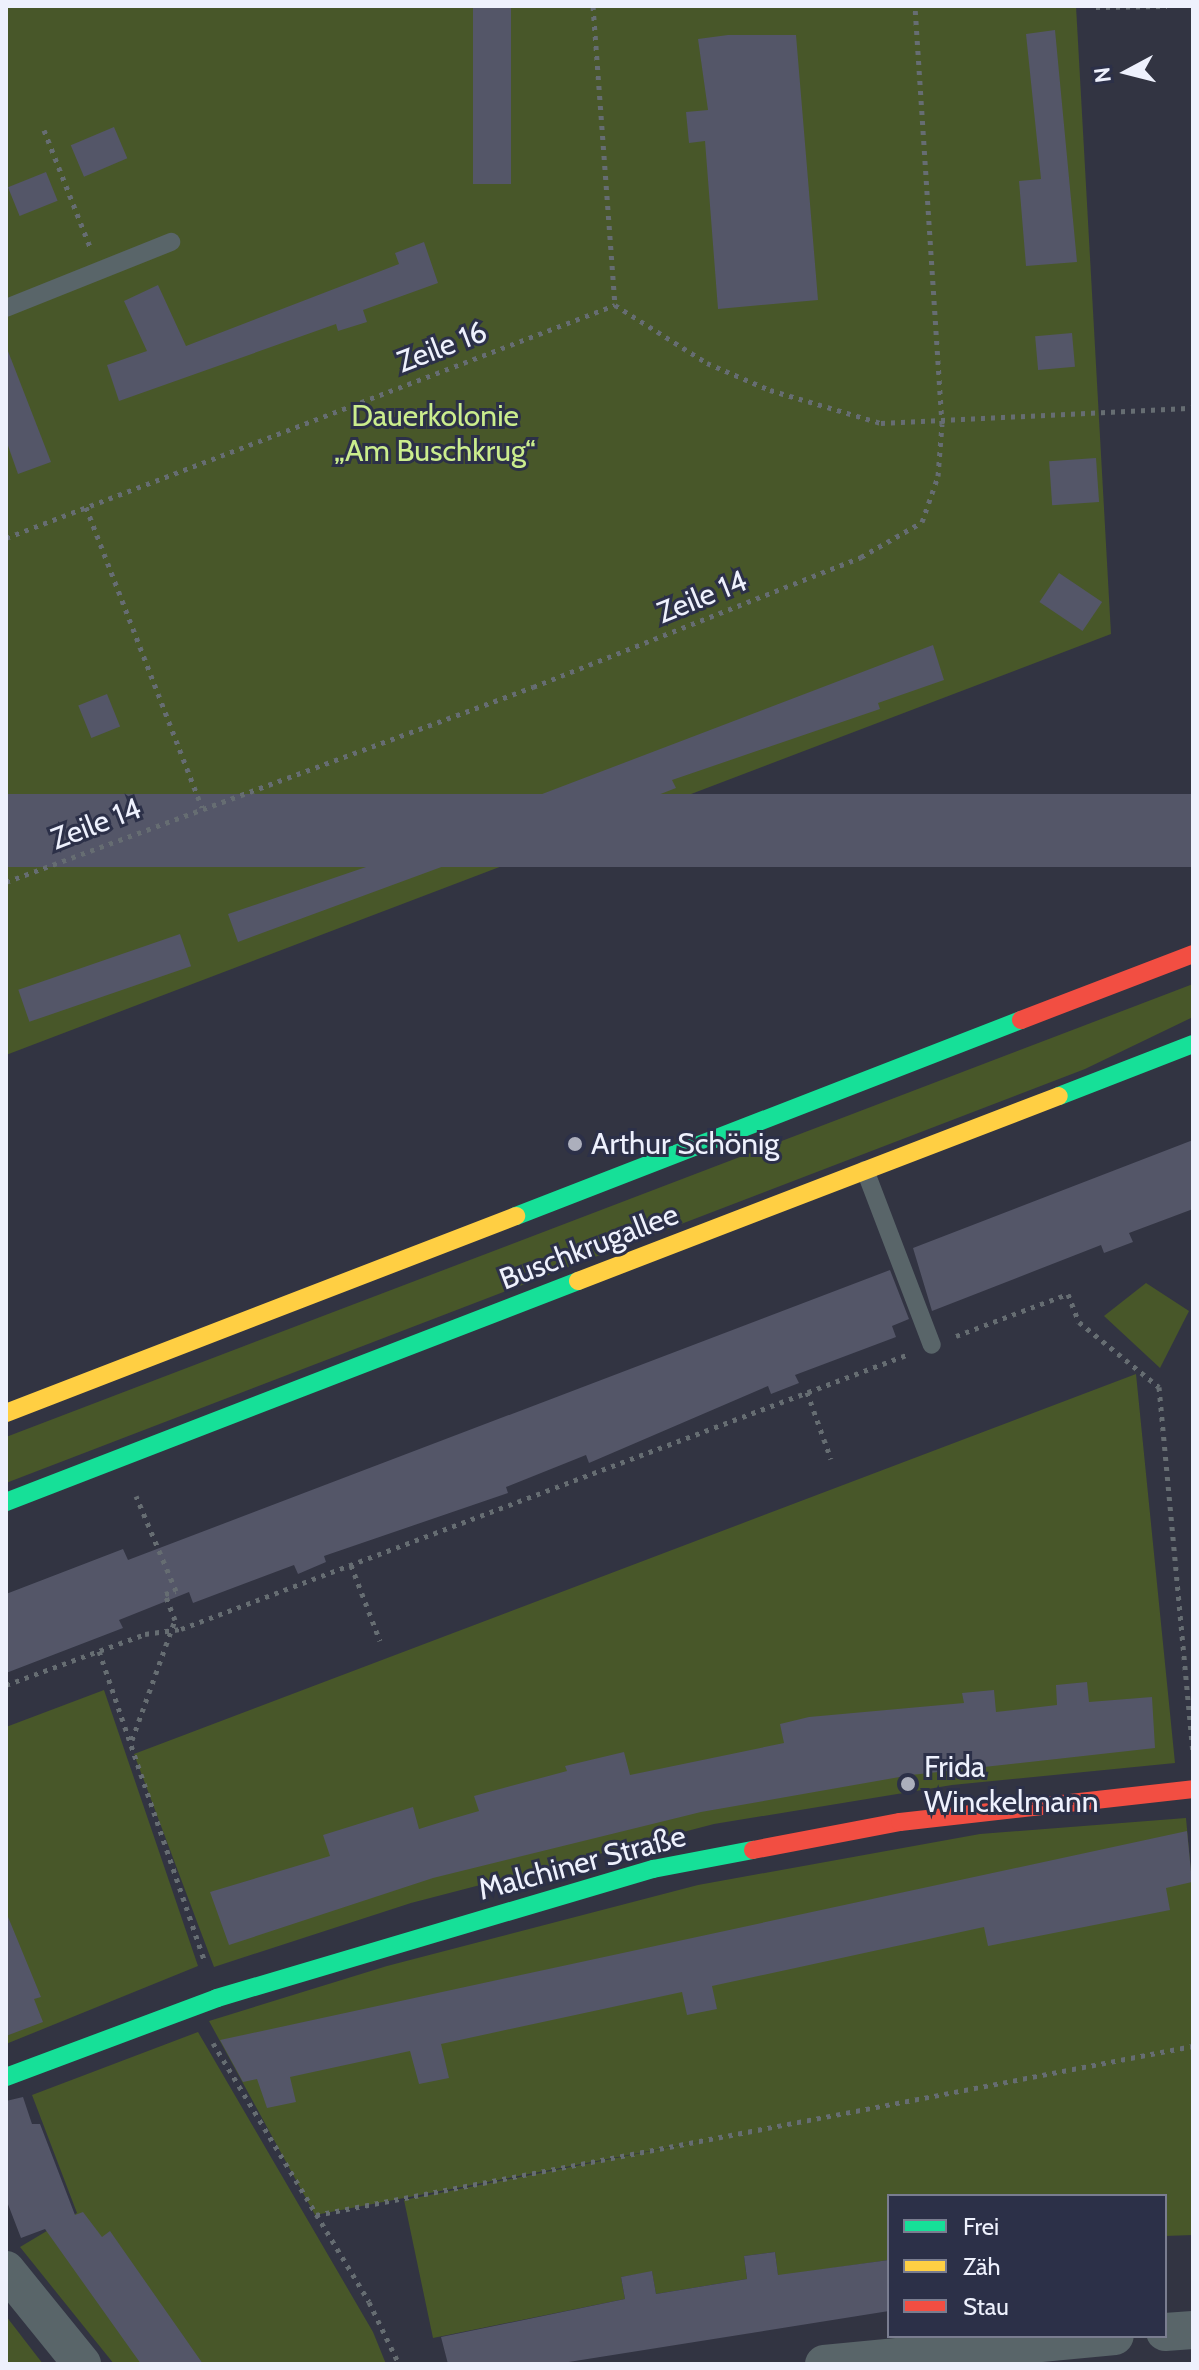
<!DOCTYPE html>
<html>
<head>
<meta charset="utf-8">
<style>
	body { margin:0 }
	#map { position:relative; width:1199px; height:2370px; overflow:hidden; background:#323442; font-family:Cabin,sans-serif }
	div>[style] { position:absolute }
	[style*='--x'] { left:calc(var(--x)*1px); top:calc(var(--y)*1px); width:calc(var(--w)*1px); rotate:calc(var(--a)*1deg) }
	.green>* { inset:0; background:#485729 }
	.building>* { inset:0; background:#545668; transform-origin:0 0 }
	.path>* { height:5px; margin-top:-2.5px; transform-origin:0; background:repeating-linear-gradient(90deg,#666d72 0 4px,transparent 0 10px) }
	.lane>* { height:18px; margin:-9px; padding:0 9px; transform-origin:9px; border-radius:9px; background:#596569 }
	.street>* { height:38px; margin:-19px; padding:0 19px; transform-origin:19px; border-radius:19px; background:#596569 }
	.fast>* { height:18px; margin:-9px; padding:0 9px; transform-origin:9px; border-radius:9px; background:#16e098 }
	.slow>* { height:18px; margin:-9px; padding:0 9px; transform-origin:9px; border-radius:9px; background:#ffcf43 }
	.jam>* { height:18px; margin:-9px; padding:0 9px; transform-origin:9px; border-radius:9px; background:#f24e42 }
	.dots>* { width:22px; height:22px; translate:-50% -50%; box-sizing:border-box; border:4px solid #2c3048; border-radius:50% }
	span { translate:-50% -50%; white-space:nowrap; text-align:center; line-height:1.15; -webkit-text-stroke:6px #2c3048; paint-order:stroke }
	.street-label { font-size:30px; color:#eef1fd }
	.park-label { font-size:30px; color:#cbed8d }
	.poi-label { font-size:30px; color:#eef1fd }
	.left { translate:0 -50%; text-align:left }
	.frame { position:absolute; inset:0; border:8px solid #eef1fd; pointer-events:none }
	.legend { position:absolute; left:887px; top:2194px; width:280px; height:144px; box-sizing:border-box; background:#2c3048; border:2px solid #7a7d90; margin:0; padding:10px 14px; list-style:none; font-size:24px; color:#eef1fd }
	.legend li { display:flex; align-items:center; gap:16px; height:40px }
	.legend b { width:40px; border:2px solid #7a7d90 }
	.north { position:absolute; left:1087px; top:32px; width:80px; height:80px; -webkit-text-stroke:6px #2c3048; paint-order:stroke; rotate:263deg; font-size:22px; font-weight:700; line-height:32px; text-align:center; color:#eef1fd }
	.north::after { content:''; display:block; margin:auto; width:28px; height:36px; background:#eef1fd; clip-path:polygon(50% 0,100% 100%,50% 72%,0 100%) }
</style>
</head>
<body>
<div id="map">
	<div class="green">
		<i style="clip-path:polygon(6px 6px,1076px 6px,1111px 634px,6px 1055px)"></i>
		<i style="clip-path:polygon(1193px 984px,1193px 1017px,1085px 1069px,6px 1483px,6px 1437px)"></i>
		<i style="clip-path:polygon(1146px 1283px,1189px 1311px,1160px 1368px,1104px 1316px)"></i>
		<i style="clip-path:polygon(1136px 1374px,1175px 1763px,952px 1785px,714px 1824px,411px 1903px,214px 1967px,134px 1754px)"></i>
		<i style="clip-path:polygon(104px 1690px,198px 1966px,6px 2044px,6px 1727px)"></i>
		<i style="clip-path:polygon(1186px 1818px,1193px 1894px,1193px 2235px,1165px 2236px,1165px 2196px,889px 2196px,889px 2260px,778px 2276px,775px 2252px,744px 2256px,747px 2279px,656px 2294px,652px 2272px,621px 2277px,625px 2299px,433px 2338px,404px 2200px,722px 2137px,315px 2215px,209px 2021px,387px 1966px,698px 1885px,980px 1834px)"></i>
		<i style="clip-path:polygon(198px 2032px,373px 2332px,386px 2364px,114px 2364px,20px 2247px,77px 2213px,32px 2095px)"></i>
		<i style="clip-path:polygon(6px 2316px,26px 2342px,43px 2364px,6px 2364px)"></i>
	</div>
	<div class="building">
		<i style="left:473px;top:6px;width:38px;height:178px"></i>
		<i style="clip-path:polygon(1055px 30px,1077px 262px,1026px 266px,1019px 181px,1041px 179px,1026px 34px)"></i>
		<i style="clip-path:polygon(728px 35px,796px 35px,818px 300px,718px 309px,705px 141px,689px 143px,686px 112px,708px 110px,698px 39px)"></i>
		<i style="left:114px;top:127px;width:34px;height:47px;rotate:67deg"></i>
		<i style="left:46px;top:172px;width:31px;height:41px;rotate:68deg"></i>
		<i style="clip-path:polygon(424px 242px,438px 283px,363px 310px,367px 322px,338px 331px,336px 324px,119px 401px,107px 365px,147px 351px,124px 301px,158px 285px,186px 346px,399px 264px,395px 253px)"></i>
		<i style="left:1072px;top:333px;width:34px;height:37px;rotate:85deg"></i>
		<i style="clip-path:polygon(6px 346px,51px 462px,18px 474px,6px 440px)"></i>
		<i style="left:1096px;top:458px;width:44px;height:47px;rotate:86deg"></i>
		<i style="left:1059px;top:573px;width:52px;height:35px;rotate:34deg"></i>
		<i style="clip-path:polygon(933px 645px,944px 680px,878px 703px,880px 709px,672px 780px,676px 788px,640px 802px,637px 795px,238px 942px,228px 914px,366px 867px,364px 862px)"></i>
		<i style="left:107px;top:694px;width:35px;height:31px;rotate:68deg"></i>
		<i style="left:1193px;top:794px;width:73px;height:1270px;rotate:90deg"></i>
		<i style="left:180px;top:934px;width:34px;height:171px;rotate:71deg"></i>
		<i style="clip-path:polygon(1193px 1140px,1193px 1209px,1129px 1233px,1133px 1242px,1104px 1253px,1101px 1245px,932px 1311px,913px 1248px)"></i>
		<i style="clip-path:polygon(890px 1270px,909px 1319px,892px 1326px,896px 1337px,795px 1375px,799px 1383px,771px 1394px,768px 1386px,589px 1463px,586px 1455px,506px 1487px,508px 1493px,324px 1556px,326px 1562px,298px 1574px,294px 1565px,193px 1603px,189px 1592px,119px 1620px,123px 1628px,6px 1673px,6px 1594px,123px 1549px,128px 1560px)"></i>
		<i style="clip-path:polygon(1087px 1682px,1089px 1702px,1152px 1697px,1155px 1748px,911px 1775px,701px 1812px,433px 1878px,229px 1945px,210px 1892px,330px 1856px,323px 1835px,413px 1807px,419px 1829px,448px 1820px,479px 1811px,474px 1796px,567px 1771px,565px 1766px,624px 1752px,630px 1775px,784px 1743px,780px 1724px,809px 1717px,964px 1703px,962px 1693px,994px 1690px,996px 1712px,1057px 1705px,1056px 1685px)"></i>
		<i style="clip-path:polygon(1187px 1831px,1192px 1882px,1166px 1888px,1170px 1910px,988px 1946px,984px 1927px,712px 1986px,717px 2009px,687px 2015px,682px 1992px,441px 2044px,449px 2078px,419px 2084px,410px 2051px,290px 2077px,296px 2102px,267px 2108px,257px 2079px,243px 2082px,220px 2040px)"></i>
		<i style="clip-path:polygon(6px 1912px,41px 1997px,34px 1999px,43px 2022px,6px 2036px)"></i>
		<i style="clip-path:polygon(23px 2097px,32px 2124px,40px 2124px,75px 2215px,83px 2212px,102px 2237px,110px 2231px,203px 2364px,141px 2364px,45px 2229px,21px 2238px,6px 2199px,6px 2101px)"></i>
		<i style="clip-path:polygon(775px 2252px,778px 2275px,889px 2260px,889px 2311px,556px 2364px,448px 2364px,441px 2337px,625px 2299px,621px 2277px,652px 2271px,656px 2294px,747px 2279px,744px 2256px)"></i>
	</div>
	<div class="path">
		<i style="--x:593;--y:6;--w:300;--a:85.8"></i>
		<i style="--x:1096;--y:7;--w:71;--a:-0.8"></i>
		<i style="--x:44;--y:130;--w:126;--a:68.5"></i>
		<i style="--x:615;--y:305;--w:109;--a:32.2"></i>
		<i style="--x:707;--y:363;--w:69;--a:23.2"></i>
		<i style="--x:770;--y:390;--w:116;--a:16.6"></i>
		<i style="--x:881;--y:423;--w:312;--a:-2.8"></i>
		<i style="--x:86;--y:507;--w:322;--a:68.9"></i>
		<i style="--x:6;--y:538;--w:652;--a:-20.94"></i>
		<i style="--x:6;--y:882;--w:562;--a:-20.31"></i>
		<i style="--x:533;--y:687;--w:353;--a:-21.6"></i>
		<i style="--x:861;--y:557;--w:70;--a:-29.8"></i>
		<i style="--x:922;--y:522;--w:49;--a:-70.8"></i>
		<i style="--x:938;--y:476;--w:52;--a:-85.6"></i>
		<i style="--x:942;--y:424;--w:419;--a:-93.7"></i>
		<i style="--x:956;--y:1336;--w:120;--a:-20.6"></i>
		<i style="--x:1068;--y:1294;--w:30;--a:69"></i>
		<i style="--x:1079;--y:1322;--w:103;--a:39.1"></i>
		<i style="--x:1159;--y:1387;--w:366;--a:84.7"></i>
		<i style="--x:807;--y:1392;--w:71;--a:70.3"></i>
		<i style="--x:351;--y:1565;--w:81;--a:69.1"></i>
		<i style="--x:99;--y:1651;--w:325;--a:71.2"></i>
		<i style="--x:6;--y:1685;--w:148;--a:-20.1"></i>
		<i style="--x:145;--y:1634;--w:36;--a:-8"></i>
		<i style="--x:181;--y:1629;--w:775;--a:-20.7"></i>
		<i style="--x:132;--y:1740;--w:127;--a:-70.3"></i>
		<i style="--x:175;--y:1620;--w:28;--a:-111"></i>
		<i style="--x:165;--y:1594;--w:11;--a:-15"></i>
		<i style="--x:176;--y:1591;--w:103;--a:-112.8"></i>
		<i style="--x:213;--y:2043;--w:302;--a:58.9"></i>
		<i style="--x:369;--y:2302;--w:69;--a:64.2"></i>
		<i style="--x:316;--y:2215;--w:893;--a:-10.91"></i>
	</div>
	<div class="lane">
		<i style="--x:6;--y:308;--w:178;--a:-21.8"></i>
		<i style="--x:865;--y:1170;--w:187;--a:69.1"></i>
	</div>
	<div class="street">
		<i style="--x:6;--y:2270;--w:121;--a:51"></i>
		<i style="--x:1165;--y:2332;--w:28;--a:-4"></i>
		<i style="--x:824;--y:2364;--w:292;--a:-5.5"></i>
	</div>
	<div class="fast">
		<i style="--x:1059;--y:1096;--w:144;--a:-21.2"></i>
		<i style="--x:516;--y:1216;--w:542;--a:-21.21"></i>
		<i style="--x:6;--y:1502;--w:613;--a:-21.12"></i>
		<i style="--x:6;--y:2077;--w:225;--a:-20.5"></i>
		<i style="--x:217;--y:1998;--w:455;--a:-16.5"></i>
		<i style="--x:653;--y:1869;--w:102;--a:-10.8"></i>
	</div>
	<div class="slow">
		<i style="--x:578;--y:1281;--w:515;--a:-21.04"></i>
		<i style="--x:6;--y:1413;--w:547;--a:-21.12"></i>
	</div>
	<div class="jam">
		<i style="--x:1021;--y:1020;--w:184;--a:-21"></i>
		<i style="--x:753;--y:1850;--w:150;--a:-10.8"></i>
		<i style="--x:900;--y:1822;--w:295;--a:-6.4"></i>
	</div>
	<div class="dots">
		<i style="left:575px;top:1144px;background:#acafbc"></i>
		<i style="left:908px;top:1784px;background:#acafbc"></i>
	</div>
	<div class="street-label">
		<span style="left:442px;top:347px;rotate:-21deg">Zeile 16</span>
		<span style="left:702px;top:597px;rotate:-22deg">Zeile 14</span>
		<span style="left:96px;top:824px;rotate:-21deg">Zeile 14</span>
		<span style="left:589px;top:1247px;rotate:-21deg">Buschkrugallee</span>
		<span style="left:582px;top:1863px;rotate:-15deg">Malchiner Straße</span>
	</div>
	<div class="park-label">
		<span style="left:435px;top:433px">Dauerkolonie<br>„Am Buschkrug“</span>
	</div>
	<div class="poi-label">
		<span class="left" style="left:591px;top:1144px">Arthur Schönig</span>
		<span class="left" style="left:924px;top:1784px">Frida<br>Winckelmann</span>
	</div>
	<div class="frame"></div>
	<ul class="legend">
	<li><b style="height:10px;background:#16e098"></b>Frei</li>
	<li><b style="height:10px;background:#ffcf43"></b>Zäh</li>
	<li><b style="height:10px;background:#f24e42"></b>Stau</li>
	</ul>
	<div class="north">N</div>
</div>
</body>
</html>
